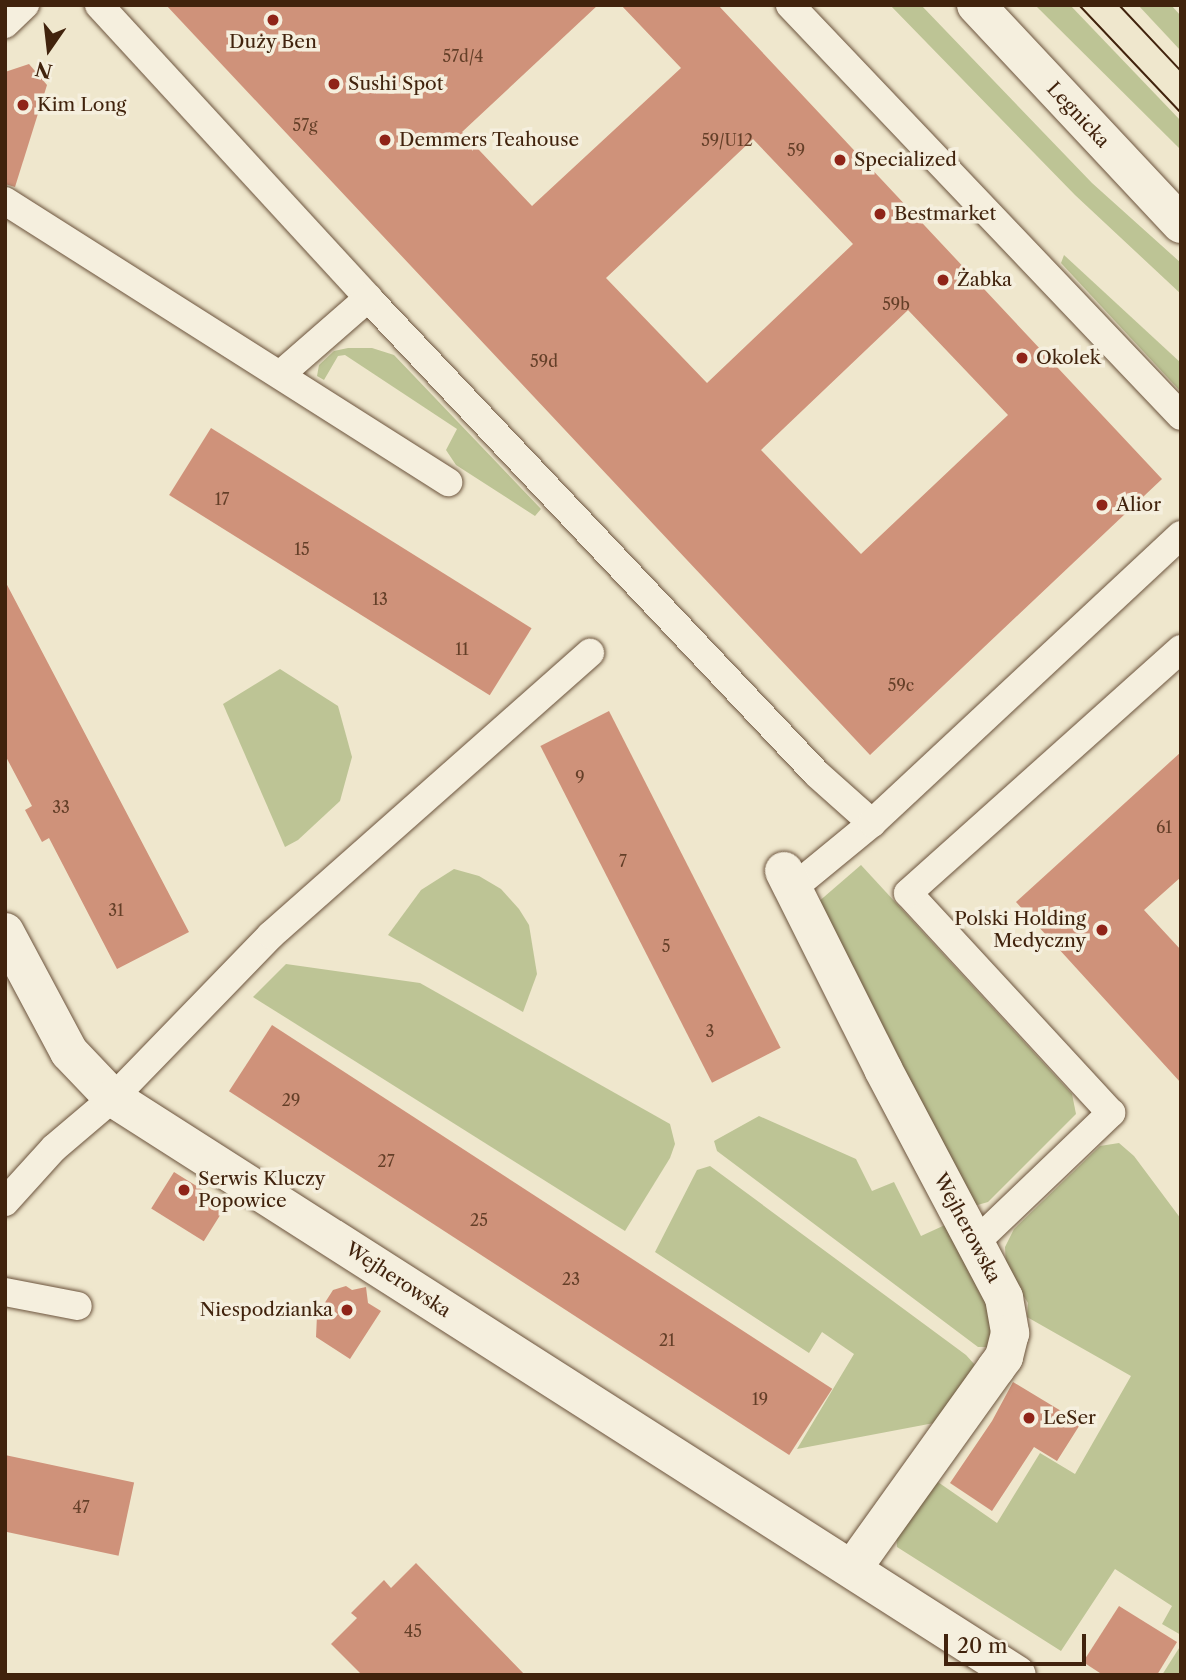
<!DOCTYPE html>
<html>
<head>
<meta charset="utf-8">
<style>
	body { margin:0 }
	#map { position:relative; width:1186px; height:1680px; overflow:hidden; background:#efe7cd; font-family:"Libre Caslon Text",serif }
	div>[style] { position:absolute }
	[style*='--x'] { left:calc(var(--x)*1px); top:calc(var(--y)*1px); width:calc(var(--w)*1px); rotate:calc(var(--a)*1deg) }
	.green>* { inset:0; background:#bdc495 }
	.building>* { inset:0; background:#cf927a; transform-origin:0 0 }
	.roads { filter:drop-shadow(0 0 2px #6c543d) drop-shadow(0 0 2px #6c543d) }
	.service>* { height:28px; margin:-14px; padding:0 14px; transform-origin:14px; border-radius:14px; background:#f5efde }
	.minor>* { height:38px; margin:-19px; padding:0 19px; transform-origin:19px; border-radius:19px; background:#f5efde }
	.secondary>* { height:38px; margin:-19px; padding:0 19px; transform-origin:19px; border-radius:19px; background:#f5efde }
	.tram>* { height:2px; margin:-1px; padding:0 1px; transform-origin:1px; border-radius:1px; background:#41230d }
	.dots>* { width:19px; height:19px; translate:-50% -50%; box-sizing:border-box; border:4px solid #f5efde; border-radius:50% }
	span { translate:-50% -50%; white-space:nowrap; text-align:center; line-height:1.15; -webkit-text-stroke:7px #f5efde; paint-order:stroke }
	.number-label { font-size:16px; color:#643f28 }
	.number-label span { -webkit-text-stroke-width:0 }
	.poi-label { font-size:19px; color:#41230d }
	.left { translate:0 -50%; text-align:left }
	.right { translate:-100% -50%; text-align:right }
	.street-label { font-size:19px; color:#41230d }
	.frame { position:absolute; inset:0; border:7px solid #41230d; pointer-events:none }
	.north { position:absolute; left:14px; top:14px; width:70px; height:70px; -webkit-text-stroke:5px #f5efde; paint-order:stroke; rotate:194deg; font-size:19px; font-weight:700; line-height:28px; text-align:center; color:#41230d }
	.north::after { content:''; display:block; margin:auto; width:24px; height:32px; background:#41230d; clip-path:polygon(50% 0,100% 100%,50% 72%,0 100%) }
	.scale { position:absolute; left:944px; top:1634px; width:142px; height:32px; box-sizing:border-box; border:4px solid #41230d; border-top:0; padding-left:9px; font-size:21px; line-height:24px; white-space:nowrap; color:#41230d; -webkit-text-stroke:5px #f5efde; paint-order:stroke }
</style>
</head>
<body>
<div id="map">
	<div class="green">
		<i style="clip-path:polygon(890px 5px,921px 5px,1092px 183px,1181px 263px,1181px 294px,1075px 195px)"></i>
		<i style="clip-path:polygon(1035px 5px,1070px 5px,1181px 121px,1181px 150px)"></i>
		<i style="clip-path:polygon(1138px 5px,1171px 5px,1181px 16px,1181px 51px)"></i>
		<i style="clip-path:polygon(1064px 255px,1181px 363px,1181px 392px,1061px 263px)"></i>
		<i style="clip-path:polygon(348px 348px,372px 348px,394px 355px,541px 509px,535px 516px,456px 465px,446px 450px,457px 429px,345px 355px,338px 356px,324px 380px,317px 376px,319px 365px,334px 351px)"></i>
		<i style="clip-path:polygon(280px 669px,338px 706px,352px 757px,340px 801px,298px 840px,285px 847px,223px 704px)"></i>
		<i style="clip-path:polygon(861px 865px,1072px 1094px,1076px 1114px,988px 1202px,974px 1206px,817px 903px)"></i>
		<i style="clip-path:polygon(454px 869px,479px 876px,501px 889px,519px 909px,529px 925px,537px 974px,523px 1012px,388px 935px,421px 890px)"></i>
		<i style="clip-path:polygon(286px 964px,420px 983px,670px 1124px,675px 1144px,670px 1158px,625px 1231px,253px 997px)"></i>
		<i style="clip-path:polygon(759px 1116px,856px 1159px,872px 1191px,894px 1182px,921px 1236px,945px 1225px,994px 1320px,988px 1347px,978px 1347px,717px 1151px,714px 1141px)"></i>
		<i style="clip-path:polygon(1119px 1143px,1134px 1156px,1181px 1219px,1181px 1635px,1162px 1624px,1172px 1606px,1115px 1569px,1061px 1651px,897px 1547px,896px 1533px,935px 1480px,997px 1523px,1040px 1453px,1075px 1474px,1131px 1376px,1027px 1317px,1028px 1303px,1006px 1268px,1005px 1247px,1014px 1229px,1100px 1146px)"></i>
		<i style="clip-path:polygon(710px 1166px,966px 1355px,975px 1365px,934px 1423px,797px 1449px,854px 1354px,822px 1332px,809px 1353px,655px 1252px,697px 1170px)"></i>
		<i style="clip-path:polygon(1181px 1645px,1181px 1675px,1162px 1675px)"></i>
	</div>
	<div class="building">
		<i style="clip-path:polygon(evenodd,166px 5px,598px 5px,462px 132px,532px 206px,681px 68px,621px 5px,718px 5px,1162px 479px,870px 755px,166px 5px,753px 139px,853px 244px,707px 383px,606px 278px,753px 139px,166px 5px,908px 310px,1008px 415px,861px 554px,761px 450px,908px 310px)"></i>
		<i style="clip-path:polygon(29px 64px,47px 85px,15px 187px,5px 184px,5px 72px)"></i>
		<i style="left:211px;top:428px;width:378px;height:79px;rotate:32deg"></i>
		<i style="clip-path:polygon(5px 581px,189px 932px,117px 969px,49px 838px,42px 842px,25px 810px,32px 806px,5px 755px)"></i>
		<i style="left:609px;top:711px;width:378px;height:77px;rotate:63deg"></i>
		<i style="clip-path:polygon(1181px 752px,1181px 877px,1144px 910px,1181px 950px,1181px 1083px,1016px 902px)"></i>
		<i style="left:272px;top:1025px;width:668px;height:79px;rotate:33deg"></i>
		<i style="left:174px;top:1172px;width:62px;height:43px;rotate:32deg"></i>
		<i style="clip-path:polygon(346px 1286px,352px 1290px,366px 1287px,368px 1303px,381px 1311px,350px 1359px,316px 1337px,317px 1315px,333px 1290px)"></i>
		<i style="clip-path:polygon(1013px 1382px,1081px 1423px,1057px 1461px,1034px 1447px,992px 1511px,950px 1483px,992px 1421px)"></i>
		<i style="left:5px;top:1455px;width:132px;height:75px;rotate:12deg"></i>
		<i style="clip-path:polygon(416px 1563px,525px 1675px,362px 1675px,331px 1644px,357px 1618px,351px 1613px,384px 1580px,391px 1588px)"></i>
		<i style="clip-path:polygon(1119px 1606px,1177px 1642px,1157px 1675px,1103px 1675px,1083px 1662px)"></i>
	</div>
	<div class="roads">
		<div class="service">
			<i style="--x:99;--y:5;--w:398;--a:47.4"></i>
			<i style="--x:368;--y:298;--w:654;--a:46.67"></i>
			<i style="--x:817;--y:774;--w:74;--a:41.7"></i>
			<i style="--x:790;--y:5;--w:567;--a:46.43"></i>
			<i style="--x:5;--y:24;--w:28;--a:-44"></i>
			<i style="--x:5;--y:201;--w:525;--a:32.39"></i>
			<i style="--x:281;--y:374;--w:116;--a:-41.1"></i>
			<i style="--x:793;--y:888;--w:102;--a:-39.4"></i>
			<i style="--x:872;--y:823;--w:422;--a:-43"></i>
			<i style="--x:5;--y:1202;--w:73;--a:-47.8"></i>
			<i style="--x:54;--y:1148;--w:77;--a:-40.3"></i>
			<i style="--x:113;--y:1098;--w:227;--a:-45.9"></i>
			<i style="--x:271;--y:935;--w:426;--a:-41.5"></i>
			<i style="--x:974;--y:1244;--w:190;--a:-43.7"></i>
			<i style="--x:1111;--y:1113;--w:299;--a:-132.7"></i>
			<i style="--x:908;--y:893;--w:366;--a:-41.8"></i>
			<i style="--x:5;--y:1292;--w:74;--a:10.9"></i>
		</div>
		<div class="minor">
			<i style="--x:784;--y:871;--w:221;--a:63.4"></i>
			<i style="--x:883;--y:1069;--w:259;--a:62.1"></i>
			<i style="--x:1004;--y:1298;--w:36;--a:80"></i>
			<i style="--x:1010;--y:1333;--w:25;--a:104"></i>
			<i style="--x:1004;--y:1357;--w:14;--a:126"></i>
			<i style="--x:996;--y:1368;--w:247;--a:125.6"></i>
			<i style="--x:5;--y:932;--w:136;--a:61.9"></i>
			<i style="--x:69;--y:1052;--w:64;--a:46.3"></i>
			<i style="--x:113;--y:1098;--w:1072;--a:32.55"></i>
		</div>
		<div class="secondary">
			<i style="--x:976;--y:5;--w:300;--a:46.9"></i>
		</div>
	</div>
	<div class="tram">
		<i style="--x:1079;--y:5;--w:149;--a:46.6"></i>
		<i style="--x:1119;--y:5;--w:91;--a:46.8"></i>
	</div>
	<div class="dots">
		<i style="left:273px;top:20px;background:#8f2418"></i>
		<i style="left:334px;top:84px;background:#8f2418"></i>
		<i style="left:23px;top:105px;background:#8f2418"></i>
		<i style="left:385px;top:140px;background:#8f2418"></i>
		<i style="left:840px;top:160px;background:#8f2418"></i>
		<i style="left:880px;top:214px;background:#8f2418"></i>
		<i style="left:943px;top:280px;background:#8f2418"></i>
		<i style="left:1022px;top:358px;background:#8f2418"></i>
		<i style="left:1102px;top:505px;background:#8f2418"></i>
		<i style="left:1102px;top:930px;background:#8f2418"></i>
		<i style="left:184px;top:1190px;background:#8f2418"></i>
		<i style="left:347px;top:1310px;background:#8f2418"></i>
		<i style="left:1029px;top:1418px;background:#8f2418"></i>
	</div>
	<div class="number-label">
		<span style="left:463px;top:56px">57d/4</span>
		<span style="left:305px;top:125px">57g</span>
		<span style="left:727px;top:140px">59/U12</span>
		<span style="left:796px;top:150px">59</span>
		<span style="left:896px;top:304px">59b</span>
		<span style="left:544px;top:361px">59d</span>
		<span style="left:222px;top:499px">17</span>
		<span style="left:302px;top:549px">15</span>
		<span style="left:380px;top:599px">13</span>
		<span style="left:462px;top:649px">11</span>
		<span style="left:901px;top:685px">59c</span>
		<span style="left:580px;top:777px">9</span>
		<span style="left:61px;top:807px">33</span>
		<span style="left:1164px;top:827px">61</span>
		<span style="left:623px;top:861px">7</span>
		<span style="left:116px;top:910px">31</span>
		<span style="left:666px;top:946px">5</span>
		<span style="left:710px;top:1031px">3</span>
		<span style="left:291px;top:1100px">29</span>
		<span style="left:386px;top:1161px">27</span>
		<span style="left:479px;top:1220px">25</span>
		<span style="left:571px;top:1279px">23</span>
		<span style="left:667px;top:1340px">21</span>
		<span style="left:760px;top:1399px">19</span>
		<span style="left:81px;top:1507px">47</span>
		<span style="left:413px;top:1631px">45</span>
	</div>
	<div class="poi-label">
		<span style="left:273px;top:42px">Duży Ben</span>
		<span class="left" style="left:348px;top:84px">Sushi Spot</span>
		<span class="left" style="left:37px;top:105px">Kim Long</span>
		<span class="left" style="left:399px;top:140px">Demmers Teahouse</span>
		<span class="left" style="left:854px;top:160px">Specialized</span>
		<span class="left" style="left:894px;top:214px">Bestmarket</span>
		<span class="left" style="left:957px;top:280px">Żabka</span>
		<span class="left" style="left:1036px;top:358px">Okolek</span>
		<span class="left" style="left:1116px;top:505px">Alior</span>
		<span class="right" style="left:1086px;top:930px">Polski Holding<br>Medyczny</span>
		<span class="left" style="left:198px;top:1190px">Serwis Kluczy<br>Popowice</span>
		<span class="right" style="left:333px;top:1310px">Niespodzianka</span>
		<span class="left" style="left:1043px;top:1418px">LeSer</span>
	</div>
	<div class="street-label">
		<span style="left:1078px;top:115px;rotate:47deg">Legnicka</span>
		<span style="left:967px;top:1228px;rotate:62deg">Wejherowska</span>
		<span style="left:398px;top:1280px;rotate:33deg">Wejherowska</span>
	</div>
	<div class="frame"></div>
	<div class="north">N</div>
	<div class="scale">20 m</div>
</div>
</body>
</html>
